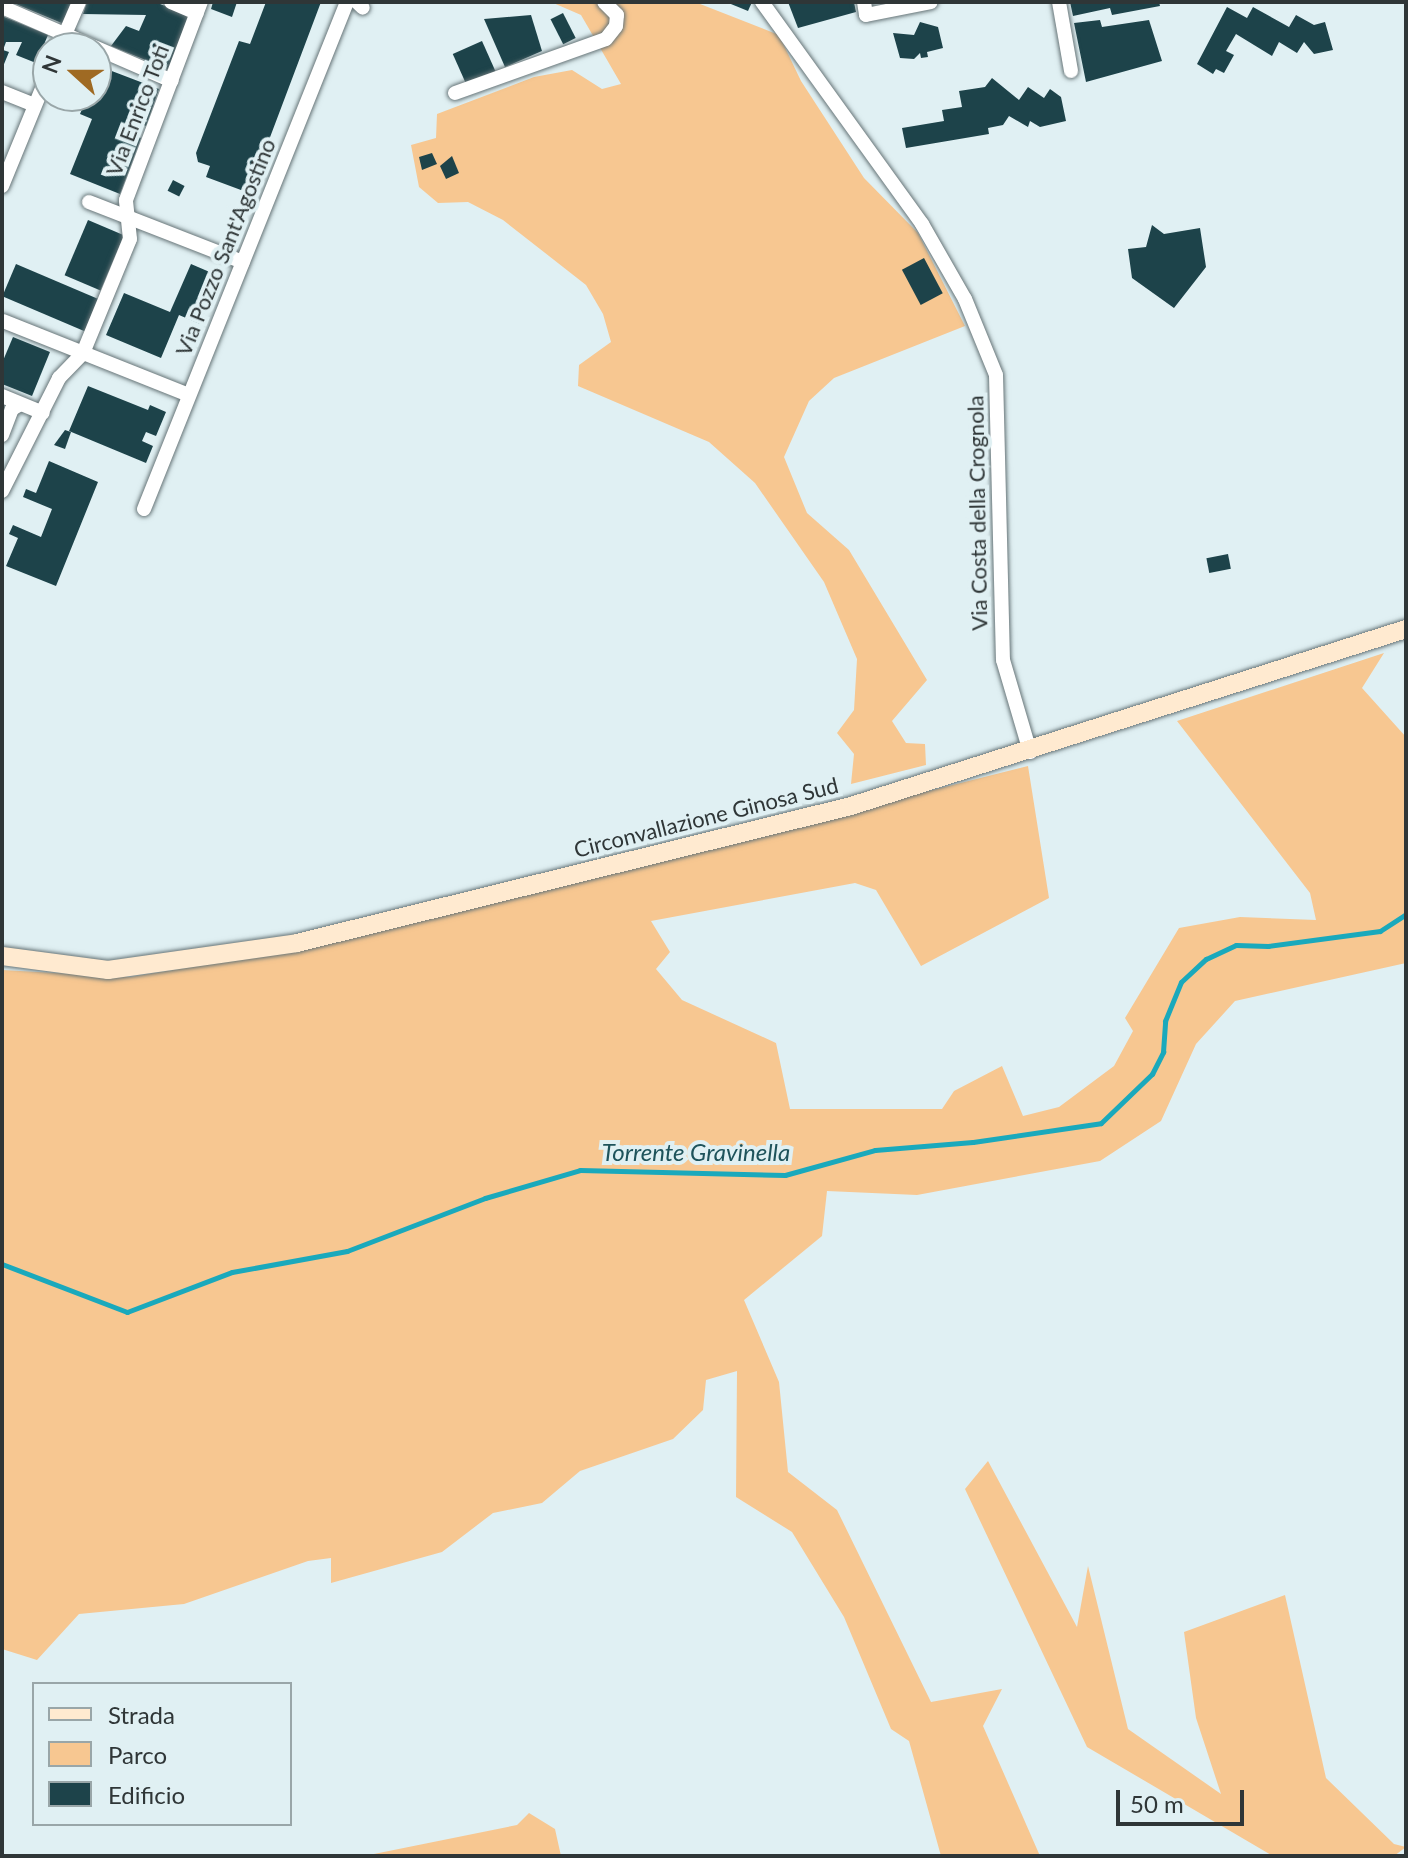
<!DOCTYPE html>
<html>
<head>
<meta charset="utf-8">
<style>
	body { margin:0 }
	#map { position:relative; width:1408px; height:1858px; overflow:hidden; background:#e0f0f3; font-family:Lato,sans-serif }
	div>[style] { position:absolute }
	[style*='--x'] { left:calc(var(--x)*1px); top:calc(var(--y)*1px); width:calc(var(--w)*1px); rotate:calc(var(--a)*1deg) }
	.green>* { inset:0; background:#f7c791 }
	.stream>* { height:5px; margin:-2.5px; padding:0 2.5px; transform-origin:2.5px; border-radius:2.5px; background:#1aa9bc }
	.building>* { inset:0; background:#1d434a; transform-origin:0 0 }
	.roads { filter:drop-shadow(0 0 2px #677578) drop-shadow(0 0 2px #677578) }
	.street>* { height:14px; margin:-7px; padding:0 7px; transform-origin:7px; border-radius:7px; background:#fff }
	.secondary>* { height:18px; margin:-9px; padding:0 9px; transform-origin:9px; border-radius:9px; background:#ffead0 }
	span { translate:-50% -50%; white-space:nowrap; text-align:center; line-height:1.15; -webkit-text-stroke:8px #e0f0f3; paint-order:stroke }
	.street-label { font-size:22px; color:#2f3637 }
	.water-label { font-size:24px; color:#1e535b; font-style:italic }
	.frame { position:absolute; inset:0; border:4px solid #2f3637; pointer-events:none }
	.legend { position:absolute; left:32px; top:1682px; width:260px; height:144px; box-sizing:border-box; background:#e0f0f3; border:2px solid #99a6a8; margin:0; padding:10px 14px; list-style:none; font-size:24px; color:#2f3637 }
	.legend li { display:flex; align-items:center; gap:16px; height:40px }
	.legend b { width:40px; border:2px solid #99a6a8 }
	.north { position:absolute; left:32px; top:32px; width:80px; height:80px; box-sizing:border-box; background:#e0f0f3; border:2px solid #99a6a8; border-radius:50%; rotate:291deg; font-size:22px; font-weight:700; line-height:32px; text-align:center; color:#2f3637 }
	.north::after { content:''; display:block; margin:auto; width:28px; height:36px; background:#9f6a23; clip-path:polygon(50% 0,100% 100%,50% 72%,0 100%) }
	.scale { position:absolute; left:1116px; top:1790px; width:128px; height:36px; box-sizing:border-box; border:4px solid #2f3637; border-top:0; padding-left:10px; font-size:24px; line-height:28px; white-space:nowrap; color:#2f3637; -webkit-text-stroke:6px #e0f0f3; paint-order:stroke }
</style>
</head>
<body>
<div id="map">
	<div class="green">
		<i style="clip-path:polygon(551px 2px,695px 2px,779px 35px,801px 81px,864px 178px,918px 233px,965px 326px,834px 378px,809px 401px,784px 457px,807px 513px,849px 550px,927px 680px,892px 721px,906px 743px,925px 744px,926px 765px,851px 784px,854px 754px,837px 733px,854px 710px,857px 659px,824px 582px,755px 483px,709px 442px,578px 386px,579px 365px,611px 342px,603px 314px,586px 285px,503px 220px,468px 202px,438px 203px,419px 187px,411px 145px,436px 138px,437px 114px,534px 77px,572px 70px,602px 89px,621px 84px,581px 15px)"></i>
		<i style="clip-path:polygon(1384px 653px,1362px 688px,1406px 737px,1406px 963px,1235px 1001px,1196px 1044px,1161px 1121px,1100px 1161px,917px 1195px,827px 1191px,822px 1236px,744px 1300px,779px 1382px,788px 1472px,837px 1510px,931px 1702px,1002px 1689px,983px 1726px,1040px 1856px,941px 1856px,909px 1741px,891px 1729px,844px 1617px,792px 1532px,736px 1497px,737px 1371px,706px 1380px,703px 1410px,673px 1439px,580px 1471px,542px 1503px,493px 1513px,442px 1552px,331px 1583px,331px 1558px,308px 1561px,184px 1604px,79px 1614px,37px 1660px,2px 1649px,2px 970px,130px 977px,302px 949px,1028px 766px,1049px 898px,921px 966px,876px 890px,855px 883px,651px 921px,670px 952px,656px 969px,682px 1000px,776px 1043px,790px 1109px,942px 1109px,954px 1091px,1002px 1066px,1023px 1116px,1059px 1107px,1114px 1066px,1133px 1031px,1125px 1018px,1179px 928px,1240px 917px,1316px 920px,1310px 893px,1177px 721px)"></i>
		<i style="clip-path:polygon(988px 1461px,1077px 1627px,1088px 1566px,1128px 1729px,1221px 1794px,1196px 1718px,1184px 1632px,1285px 1595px,1326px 1778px,1394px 1844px,1406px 1847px,1394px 1856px,1273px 1856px,1087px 1747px,965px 1489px)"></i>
		<i style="clip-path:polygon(529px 1813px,555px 1829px,561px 1856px,364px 1856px,517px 1825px)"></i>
	</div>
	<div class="stream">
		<i style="--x:2;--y:1264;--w:134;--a:21"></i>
		<i style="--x:127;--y:1312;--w:112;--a:-20.9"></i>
		<i style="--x:232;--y:1272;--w:117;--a:-10.3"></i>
		<i style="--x:347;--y:1251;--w:148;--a:-21"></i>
		<i style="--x:485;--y:1198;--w:99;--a:-16.4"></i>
		<i style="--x:580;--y:1170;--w:205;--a:1.4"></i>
		<i style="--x:785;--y:1175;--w:93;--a:-15.5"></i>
		<i style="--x:875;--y:1150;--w:98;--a:-4.7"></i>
		<i style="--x:973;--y:1142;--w:129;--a:-8.4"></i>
		<i style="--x:1101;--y:1123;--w:71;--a:-43.9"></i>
		<i style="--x:1152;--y:1074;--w:25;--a:-63"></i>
		<i style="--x:1163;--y:1052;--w:31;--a:-86"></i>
		<i style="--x:1165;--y:1021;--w:42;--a:-67.7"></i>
		<i style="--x:1181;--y:982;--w:34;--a:-43"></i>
		<i style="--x:1206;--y:959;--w:33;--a:-25"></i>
		<i style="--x:1236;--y:945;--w:32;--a:2"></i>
		<i style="--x:1268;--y:946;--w:113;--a:-7.6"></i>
		<i style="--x:1380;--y:931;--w:31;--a:-33"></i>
	</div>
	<div class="building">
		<i style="clip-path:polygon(11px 2px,74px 2px,64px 24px)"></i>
		<i style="clip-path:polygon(87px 2px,155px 2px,191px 16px,170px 70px,111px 46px,126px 26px,139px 31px,146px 15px,83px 14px)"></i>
		<i style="clip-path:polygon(213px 2px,237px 2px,232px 17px,211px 9px)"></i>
		<i style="clip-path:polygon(266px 2px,321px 2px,249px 193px,206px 177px,210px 166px,198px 162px,196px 153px,239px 41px,250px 44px)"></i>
		<i style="clip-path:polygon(726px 2px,752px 2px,748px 11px)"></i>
		<i style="clip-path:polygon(788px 2px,854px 2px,856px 12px,798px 28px)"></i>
		<i style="clip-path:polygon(1070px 2px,1159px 2px,1160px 6px,1112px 15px,1110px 8px,1073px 16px)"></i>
		<i style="clip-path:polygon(1227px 7px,1247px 18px,1253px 7px,1289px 27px,1296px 15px,1314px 25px,1325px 22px,1333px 50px,1314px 54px,1304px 42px,1297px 53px,1279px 42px,1272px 56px,1236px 34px,1226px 51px,1234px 55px,1224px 73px,1216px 69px,1213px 74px,1197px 64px)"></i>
		<i style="left:563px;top:13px;width:28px;height:14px;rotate:63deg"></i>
		<i style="clip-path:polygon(531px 15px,542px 51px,505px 67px,484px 19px)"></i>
		<i style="clip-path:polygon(2px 16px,48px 35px,36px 63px,16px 55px,22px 42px,6px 42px,3px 50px,9px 52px,2px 69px)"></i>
		<i style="clip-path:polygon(1100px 20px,1102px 27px,1149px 20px,1162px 61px,1086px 82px,1074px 23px)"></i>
		<i style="clip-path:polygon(920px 22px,938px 27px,943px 48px,927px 52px,928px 57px,921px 58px,920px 53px,914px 59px,900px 58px,893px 33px,914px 35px)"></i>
		<i style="left:482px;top:41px;width:35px;height:32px;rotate:66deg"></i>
		<i style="clip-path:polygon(96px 65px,159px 89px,146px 126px,136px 122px,131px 134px,141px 138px,120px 194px,70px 174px,92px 119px,80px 114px,85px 102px,81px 101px,96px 96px)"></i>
		<i style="clip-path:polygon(992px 78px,1019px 100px,1028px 87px,1044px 98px,1050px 89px,1061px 97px,1066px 121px,1040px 127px,1030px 121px,1028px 127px,1009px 116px,1003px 125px,988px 128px,989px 134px,906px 148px,902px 128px,944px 121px,942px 110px,962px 107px,959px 91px,985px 87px)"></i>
		<i style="clip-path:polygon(432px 153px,437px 164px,422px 170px,419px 157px)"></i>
		<i style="clip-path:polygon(452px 156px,459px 173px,446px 179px,440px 166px)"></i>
		<i style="left:173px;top:180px;width:13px;height:12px;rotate:27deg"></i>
		<i style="left:88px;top:220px;width:39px;height:60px;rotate:23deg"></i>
		<i style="clip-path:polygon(1152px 225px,1164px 234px,1200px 228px,1206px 267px,1174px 308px,1132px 278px,1128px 249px,1146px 247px)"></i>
		<i style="left:924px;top:258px;width:40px;height:25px;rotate:62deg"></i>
		<i style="left:16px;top:264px;width:90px;height:35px;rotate:23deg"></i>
		<i style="clip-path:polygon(191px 264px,219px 276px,200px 324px,179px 315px,161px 358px,106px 335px,124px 293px,170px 312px)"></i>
		<i style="clip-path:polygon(13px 337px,50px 352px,32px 396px,2px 384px,2px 363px)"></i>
		<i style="clip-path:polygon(88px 386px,148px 410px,150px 405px,166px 412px,156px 436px,146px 432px,142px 441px,153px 446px,146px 463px,69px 431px)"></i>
		<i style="clip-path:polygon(65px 430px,71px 432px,65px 449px,54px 445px)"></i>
		<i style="clip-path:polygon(49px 461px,98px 482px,56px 586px,6px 566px,18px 538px,9px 534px,13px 525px,41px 537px,52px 509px,23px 497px,26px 489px,36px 493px)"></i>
		<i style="left:1228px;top:554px;width:15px;height:22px;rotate:79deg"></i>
	</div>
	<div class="roads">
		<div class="street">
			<i style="--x:171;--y:2;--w:28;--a:23"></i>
			<i style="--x:357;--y:2;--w:8;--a:45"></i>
			<i style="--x:762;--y:2;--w:274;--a:54.2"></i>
			<i style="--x:922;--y:224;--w:86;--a:60.2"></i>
			<i style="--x:965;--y:299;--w:82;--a:67.8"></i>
			<i style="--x:996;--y:375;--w:285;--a:88.6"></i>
			<i style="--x:1003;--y:660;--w:96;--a:73.6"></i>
			<i style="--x:864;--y:2;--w:13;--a:81"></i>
			<i style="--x:866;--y:15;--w:66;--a:-11.3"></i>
			<i style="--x:1059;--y:2;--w:70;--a:80.1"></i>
			<i style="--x:2;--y:7;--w:185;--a:23.5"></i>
			<i style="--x:59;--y:48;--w:50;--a:-66.5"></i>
			<i style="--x:2;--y:92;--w:35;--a:22"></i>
			<i style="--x:455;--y:93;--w:160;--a:-19.7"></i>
			<i style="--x:606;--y:39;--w:16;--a:-52"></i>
			<i style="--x:616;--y:26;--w:11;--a:-85"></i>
			<i style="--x:617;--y:15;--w:18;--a:-135"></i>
			<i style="--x:2;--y:186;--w:121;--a:-67.7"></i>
			<i style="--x:89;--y:202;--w:165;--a:21.3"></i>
			<i style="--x:3;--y:321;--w:200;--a:21.7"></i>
			<i style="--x:2;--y:396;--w:44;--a:22.5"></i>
			<i style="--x:2;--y:435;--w:28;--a:-69"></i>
			<i style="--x:12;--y:409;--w:8;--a:-30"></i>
			<i style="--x:2;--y:491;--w:127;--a:-63.2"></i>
			<i style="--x:59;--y:378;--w:35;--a:-46"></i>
			<i style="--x:83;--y:353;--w:123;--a:-67.6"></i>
			<i style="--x:130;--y:239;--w:39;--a:-96"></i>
			<i style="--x:126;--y:200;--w:212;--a:-69.3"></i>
			<i style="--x:144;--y:509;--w:546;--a:-68.18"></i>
		</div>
		<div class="secondary">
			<i style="--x:2;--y:956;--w:107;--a:7.5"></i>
			<i style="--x:108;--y:970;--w:191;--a:-8.1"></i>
			<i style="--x:297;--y:943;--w:571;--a:-13.89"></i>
			<i style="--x:851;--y:806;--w:583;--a:-17.69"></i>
		</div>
	</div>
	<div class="street-label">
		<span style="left:137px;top:110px;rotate:-69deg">Via Enrico Toti</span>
		<span style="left:225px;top:247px;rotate:-68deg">Via Pozzo Sant'Agostino</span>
		<span style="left:977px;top:513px;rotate:-91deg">Via Costa della Crognola</span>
		<span style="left:706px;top:817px;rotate:-14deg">Circonvallazione Ginosa Sud</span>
	</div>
	<div class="water-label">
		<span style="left:696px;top:1152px">Torrente Gravinella</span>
	</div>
	<div class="frame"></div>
	<ul class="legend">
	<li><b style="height:10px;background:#ffead0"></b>Strada</li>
	<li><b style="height:22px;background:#f7c791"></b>Parco</li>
	<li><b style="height:22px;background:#1d434a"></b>Edificio</li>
	</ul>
	<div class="north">N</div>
	<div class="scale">50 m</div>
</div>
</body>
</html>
